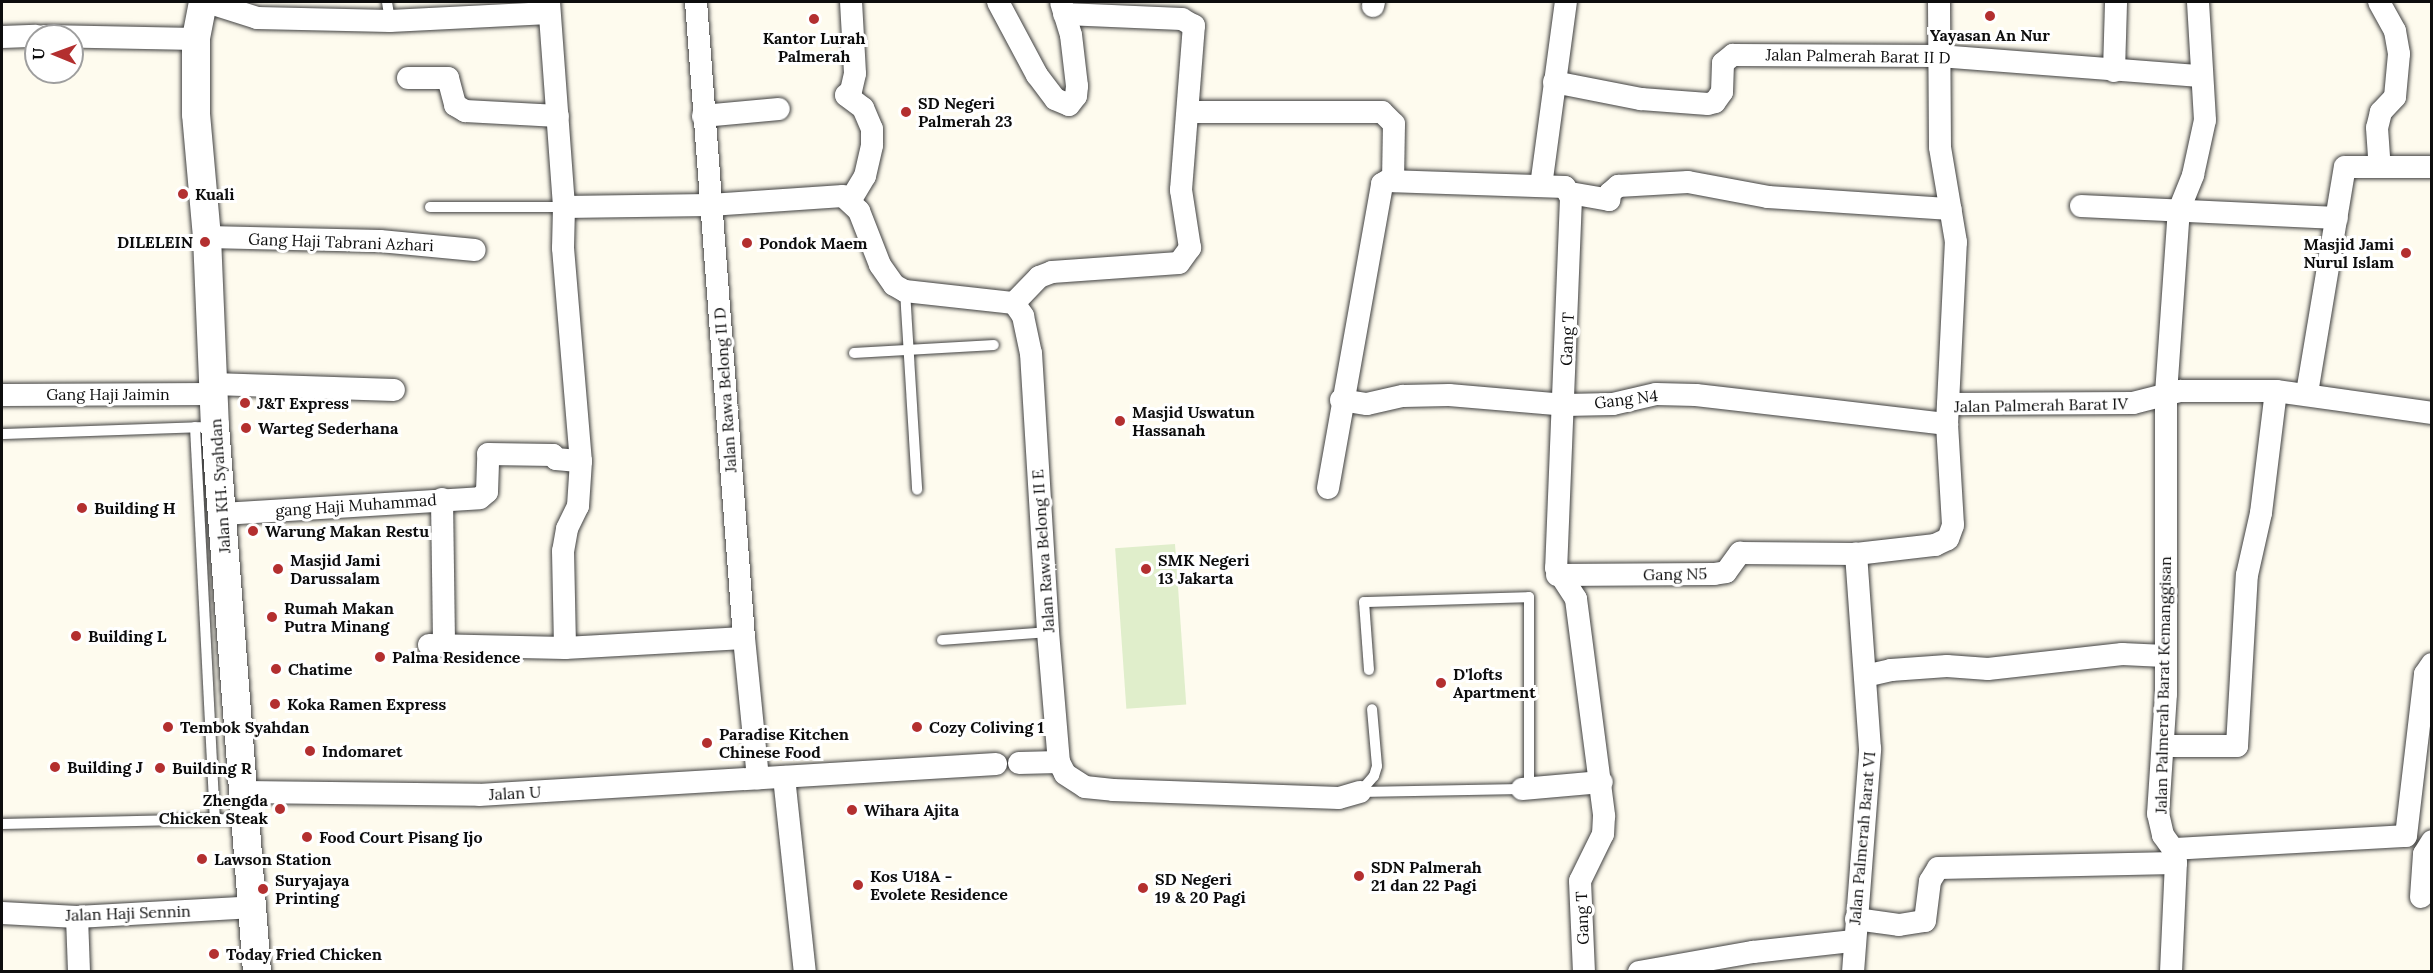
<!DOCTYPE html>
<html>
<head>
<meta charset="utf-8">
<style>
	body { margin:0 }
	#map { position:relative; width:2433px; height:973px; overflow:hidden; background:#fefbee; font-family:Lora,serif }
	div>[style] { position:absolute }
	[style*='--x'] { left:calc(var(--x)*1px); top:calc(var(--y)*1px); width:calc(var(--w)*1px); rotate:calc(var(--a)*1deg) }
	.pitch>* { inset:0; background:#e0eecb; transform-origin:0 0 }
	.roads { filter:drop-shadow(0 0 2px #404040) drop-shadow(0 0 2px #404040) }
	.service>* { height:10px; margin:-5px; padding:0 5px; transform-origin:5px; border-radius:5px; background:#fff }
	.minor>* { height:22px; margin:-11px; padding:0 11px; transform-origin:11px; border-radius:11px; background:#fff }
	.tertiary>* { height:28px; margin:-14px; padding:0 14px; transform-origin:14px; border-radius:14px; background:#fff }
	.dots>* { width:16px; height:16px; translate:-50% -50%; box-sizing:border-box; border:3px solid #fff; border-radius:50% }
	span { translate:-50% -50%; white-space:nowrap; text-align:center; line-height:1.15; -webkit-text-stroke:6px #fff; paint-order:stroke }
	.poi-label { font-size:16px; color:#0d0d0d; font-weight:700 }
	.left { translate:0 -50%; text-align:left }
	.right { translate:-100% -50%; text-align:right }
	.street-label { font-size:16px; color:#0d0d0d }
	.frame { position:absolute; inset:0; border:3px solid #0d0d0d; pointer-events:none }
	.north { position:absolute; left:24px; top:24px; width:60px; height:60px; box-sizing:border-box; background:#fff; border:2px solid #9e9e9e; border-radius:50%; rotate:271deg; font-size:16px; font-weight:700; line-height:24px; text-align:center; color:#0d0d0d }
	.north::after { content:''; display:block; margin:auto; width:21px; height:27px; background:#b32f2f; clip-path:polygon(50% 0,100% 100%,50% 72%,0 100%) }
</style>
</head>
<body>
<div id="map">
	<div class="pitch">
		<i style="left:1175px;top:544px;width:161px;height:60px;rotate:86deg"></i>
	</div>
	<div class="roads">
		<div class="service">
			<i style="--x:387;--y:2;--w:19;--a:81"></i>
			<i style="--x:430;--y:207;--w:134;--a:0"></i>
			<i style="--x:905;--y:291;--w:199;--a:86.5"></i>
			<i style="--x:854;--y:353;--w:140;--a:-3.3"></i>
			<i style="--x:195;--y:427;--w:393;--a:87.1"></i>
			<i style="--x:215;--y:819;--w:29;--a:2"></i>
			<i style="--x:2;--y:434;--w:198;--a:-2"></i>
			<i style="--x:942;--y:640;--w:106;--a:-4.3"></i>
			<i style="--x:1369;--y:670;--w:68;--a:-94.2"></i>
			<i style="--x:1364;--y:602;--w:165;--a:-1.7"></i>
			<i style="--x:1529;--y:597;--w:185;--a:90"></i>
			<i style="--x:1529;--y:782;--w:10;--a:135"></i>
			<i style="--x:1522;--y:789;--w:162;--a:178.9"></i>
			<i style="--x:1360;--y:792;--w:21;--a:-49"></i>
			<i style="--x:1374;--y:776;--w:10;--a:-73"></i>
			<i style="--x:1377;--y:766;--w:57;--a:-95"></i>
			<i style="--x:2;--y:824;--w:213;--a:-1.3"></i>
		</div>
		<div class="minor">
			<i style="--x:207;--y:2;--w:52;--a:17.7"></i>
			<i style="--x:257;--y:18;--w:133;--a:1.3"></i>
			<i style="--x:390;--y:21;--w:159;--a:-2.9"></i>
			<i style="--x:549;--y:2;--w:206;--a:85.8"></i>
			<i style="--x:564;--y:207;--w:41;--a:91.4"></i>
			<i style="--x:563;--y:248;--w:214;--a:85.2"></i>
			<i style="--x:581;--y:461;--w:45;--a:93.8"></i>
			<i style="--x:578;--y:506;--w:25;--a:116"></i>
			<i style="--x:567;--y:529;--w:22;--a:100"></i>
			<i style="--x:563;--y:551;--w:97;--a:88.8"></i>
			<i style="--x:696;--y:2;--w:638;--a:85.68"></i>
			<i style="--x:744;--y:638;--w:141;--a:84.3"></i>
			<i style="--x:998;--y:2;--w:83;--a:61.9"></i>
			<i style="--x:1037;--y:75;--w:30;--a:53"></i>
			<i style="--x:1055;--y:99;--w:15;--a:23"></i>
			<i style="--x:1069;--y:105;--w:11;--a:-52"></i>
			<i style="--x:1076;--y:96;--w:10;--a:-84"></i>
			<i style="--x:1077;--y:86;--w:51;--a:-96.7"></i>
			<i style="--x:1071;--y:35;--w:34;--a:-107"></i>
			<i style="--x:2379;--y:2;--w:33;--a:61"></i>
			<i style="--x:2395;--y:31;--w:23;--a:80"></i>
			<i style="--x:2399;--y:54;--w:43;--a:95.3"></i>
			<i style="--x:2395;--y:97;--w:21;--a:133"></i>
			<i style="--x:2381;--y:112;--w:16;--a:104"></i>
			<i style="--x:2377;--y:128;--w:39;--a:86"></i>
			<i style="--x:1373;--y:6;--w:4;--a:-76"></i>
			<i style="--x:44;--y:36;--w:152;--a:1.1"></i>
			<i style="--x:2;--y:37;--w:34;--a:-2"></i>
			<i style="--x:2114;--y:71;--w:69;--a:-88.3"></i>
			<i style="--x:408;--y:78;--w:40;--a:0"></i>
			<i style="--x:448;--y:78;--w:28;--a:75"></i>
			<i style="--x:455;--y:105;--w:12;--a:31"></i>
			<i style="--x:465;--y:111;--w:93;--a:3.1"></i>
			<i style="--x:1554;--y:82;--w:89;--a:11.1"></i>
			<i style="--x:1641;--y:99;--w:67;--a:4.3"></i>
			<i style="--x:1708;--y:104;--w:7;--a:-16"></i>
			<i style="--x:1715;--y:102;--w:12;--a:-55"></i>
			<i style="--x:1722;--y:92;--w:29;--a:-88"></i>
			<i style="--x:1723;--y:63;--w:13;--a:-39"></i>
			<i style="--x:1733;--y:55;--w:206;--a:0.3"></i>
			<i style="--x:1939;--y:56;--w:262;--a:4.4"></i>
			<i style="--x:1188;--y:112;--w:194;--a:0"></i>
			<i style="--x:1382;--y:112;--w:17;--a:45"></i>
			<i style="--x:1394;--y:124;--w:57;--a:91"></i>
			<i style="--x:703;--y:116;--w:76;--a:-5.3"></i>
			<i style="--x:1541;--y:186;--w:186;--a:-82.3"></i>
			<i style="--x:1570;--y:193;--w:40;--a:10"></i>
			<i style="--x:1609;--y:200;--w:7;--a:-82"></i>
			<i style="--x:1610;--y:193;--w:11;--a:-41"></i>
			<i style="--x:1618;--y:186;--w:70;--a:-3.3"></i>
			<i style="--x:1688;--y:182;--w:81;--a:10.6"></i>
			<i style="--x:1768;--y:197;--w:183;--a:3.8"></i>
			<i style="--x:850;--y:201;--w:29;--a:-59"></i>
			<i style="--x:865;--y:176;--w:32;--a:-77"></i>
			<i style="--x:872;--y:145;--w:16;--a:-90"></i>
			<i style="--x:872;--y:129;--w:23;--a:-113"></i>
			<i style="--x:863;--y:108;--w:21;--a:-143"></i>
			<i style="--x:846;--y:95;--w:6;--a:-39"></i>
			<i style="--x:851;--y:91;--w:18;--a:-77"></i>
			<i style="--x:855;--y:73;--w:71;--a:-93.2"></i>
			<i style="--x:2081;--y:206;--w:256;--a:2.7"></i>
			<i style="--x:564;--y:207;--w:146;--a:-0.8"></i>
			<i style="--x:710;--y:205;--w:133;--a:-3.9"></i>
			<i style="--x:843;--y:196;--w:22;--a:43"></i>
			<i style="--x:859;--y:211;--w:58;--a:68.7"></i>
			<i style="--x:880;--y:265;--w:24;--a:55"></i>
			<i style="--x:894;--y:285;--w:13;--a:29"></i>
			<i style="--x:905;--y:291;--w:110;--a:6.3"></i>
			<i style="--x:207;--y:237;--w:173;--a:1.3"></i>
			<i style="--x:380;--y:241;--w:95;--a:5.4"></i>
			<i style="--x:1014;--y:303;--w:16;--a:55"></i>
			<i style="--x:1023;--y:316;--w:38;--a:78"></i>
			<i style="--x:1031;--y:353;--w:280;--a:86.5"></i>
			<i style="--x:1048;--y:632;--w:130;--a:85.2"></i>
			<i style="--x:1059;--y:762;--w:13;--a:63"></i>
			<i style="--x:1065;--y:774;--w:24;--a:33"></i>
			<i style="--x:1085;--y:787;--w:28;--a:6"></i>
			<i style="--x:1113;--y:790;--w:226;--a:2"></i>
			<i style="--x:1339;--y:798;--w:22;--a:-16"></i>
			<i style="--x:1014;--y:303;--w:36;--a:-46"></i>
			<i style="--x:1039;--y:277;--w:14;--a:-21"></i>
			<i style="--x:1052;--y:272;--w:127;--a:-4.1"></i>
			<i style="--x:1179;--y:263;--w:19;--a:-54"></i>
			<i style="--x:1190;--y:248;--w:59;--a:-98.8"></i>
			<i style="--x:1181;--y:190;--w:165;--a:-85.5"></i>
			<i style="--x:1194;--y:26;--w:14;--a:-150"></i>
			<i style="--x:1182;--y:19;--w:118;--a:-177.6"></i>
			<i style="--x:213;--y:384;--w:181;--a:1.9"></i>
			<i style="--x:2307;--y:393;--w:229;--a:-80.5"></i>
			<i style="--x:2345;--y:167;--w:87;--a:0"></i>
			<i style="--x:2;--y:395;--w:212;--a:-0.3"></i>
			<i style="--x:1341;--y:400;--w:26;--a:9"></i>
			<i style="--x:1367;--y:404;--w:37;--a:-13"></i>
			<i style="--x:1403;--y:396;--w:46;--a:-1.2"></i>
			<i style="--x:1449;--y:395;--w:116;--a:4.9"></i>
			<i style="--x:1565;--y:405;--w:48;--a:-1.2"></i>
			<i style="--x:1613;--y:404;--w:44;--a:-13.1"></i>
			<i style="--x:1656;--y:394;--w:40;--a:1.4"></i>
			<i style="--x:1696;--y:395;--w:253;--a:6.6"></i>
			<i style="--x:1948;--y:404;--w:185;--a:-0.3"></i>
			<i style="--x:2133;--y:403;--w:49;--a:-14.3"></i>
			<i style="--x:2180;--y:391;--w:96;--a:0"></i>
			<i style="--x:2276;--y:391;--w:158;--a:8"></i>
			<i style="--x:1328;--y:488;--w:309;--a:-79.9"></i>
			<i style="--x:1382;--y:184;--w:6;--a:-31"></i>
			<i style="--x:1387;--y:181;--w:178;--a:1.9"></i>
			<i style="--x:1565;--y:187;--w:13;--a:61"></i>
			<i style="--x:1571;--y:198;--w:370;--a:92.3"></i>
			<i style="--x:1556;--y:568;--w:37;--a:57"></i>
			<i style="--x:1576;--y:599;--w:219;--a:82.6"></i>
			<i style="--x:1604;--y:816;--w:18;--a:93"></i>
			<i style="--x:1603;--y:834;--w:52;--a:116.1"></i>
			<i style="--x:1580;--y:881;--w:91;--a:87.5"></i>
			<i style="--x:442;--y:499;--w:146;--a:89.2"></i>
			<i style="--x:222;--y:514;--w:258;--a:-3.5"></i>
			<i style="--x:480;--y:498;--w:9;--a:-41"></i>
			<i style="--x:487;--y:492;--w:38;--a:-88"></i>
			<i style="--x:488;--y:454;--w:65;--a:0.9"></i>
			<i style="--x:553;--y:455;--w:5;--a:53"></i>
			<i style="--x:556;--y:459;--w:25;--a:5"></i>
			<i style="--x:1557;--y:575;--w:157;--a:-0.4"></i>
			<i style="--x:1714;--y:574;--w:12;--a:-9"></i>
			<i style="--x:1726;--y:572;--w:24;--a:-54"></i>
			<i style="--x:1740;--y:553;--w:116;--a:0.5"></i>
			<i style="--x:1856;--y:554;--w:80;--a:-6.5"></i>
			<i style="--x:1935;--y:545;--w:14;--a:-25"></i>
			<i style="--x:1948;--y:539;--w:15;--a:-70"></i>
			<i style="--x:1953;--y:525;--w:101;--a:-93.4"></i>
			<i style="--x:1947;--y:424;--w:182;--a:-87.2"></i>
			<i style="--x:1956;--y:242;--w:96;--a:-99.6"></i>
			<i style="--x:1940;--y:147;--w:145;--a:-90.4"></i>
			<i style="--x:429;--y:645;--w:136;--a:1.3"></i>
			<i style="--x:565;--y:648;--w:179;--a:-3.2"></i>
			<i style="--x:1865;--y:676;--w:27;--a:-13"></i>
			<i style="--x:1891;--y:670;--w:56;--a:-4.1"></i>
			<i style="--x:1947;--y:666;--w:41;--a:4.2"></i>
			<i style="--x:1988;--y:669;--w:135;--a:-6.4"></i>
			<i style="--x:2122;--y:654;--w:43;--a:2.7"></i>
			<i style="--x:2163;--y:746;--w:74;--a:0"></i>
			<i style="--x:2237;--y:746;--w:171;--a:-86.7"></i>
			<i style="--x:2247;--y:575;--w:64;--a:-77.3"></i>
			<i style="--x:2261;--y:513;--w:123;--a:-83"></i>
			<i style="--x:1019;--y:763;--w:40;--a:-1.4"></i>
			<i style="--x:784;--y:777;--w:196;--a:83.9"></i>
			<i style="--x:1522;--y:789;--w:80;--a:-5"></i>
			<i style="--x:245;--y:792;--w:234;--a:0.7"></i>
			<i style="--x:479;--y:795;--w:518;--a:-3.43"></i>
			<i style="--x:2173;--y:849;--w:233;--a:-3.2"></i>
			<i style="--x:2406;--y:836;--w:163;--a:-83.3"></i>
			<i style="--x:2425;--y:674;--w:12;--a:-55"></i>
			<i style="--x:2421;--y:897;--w:43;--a:-86"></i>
			<i style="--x:2424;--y:854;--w:15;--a:-58"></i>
			<i style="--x:2;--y:913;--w:75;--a:3.1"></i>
			<i style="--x:77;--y:917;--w:177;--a:-3.2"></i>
			<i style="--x:77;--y:917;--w:55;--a:87.9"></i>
			<i style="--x:1856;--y:919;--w:43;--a:7.9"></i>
			<i style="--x:1899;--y:925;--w:26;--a:-9"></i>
			<i style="--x:1925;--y:921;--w:40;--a:-82.9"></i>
			<i style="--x:1930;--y:881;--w:15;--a:-58"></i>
			<i style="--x:1938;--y:868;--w:238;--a:-1.2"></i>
			<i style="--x:1639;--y:972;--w:116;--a:-10"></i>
			<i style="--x:1753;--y:952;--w:101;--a:-6.3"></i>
			<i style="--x:1853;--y:972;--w:224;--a:-85.6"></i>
			<i style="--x:1870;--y:749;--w:196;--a:-94.1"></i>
			<i style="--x:2171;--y:972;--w:109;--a:-87.4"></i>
			<i style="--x:2176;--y:863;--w:14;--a:-102"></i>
			<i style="--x:2173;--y:849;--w:17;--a:-126"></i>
			<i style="--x:2163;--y:835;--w:22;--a:-103"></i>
			<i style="--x:2158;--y:814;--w:120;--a:-86.2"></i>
			<i style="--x:2166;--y:694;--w:300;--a:-90"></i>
			<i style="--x:2166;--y:394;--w:184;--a:-86"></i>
			<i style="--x:2179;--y:210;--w:38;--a:-68"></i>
			<i style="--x:2193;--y:175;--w:56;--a:-77.7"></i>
			<i style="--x:2205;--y:120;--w:118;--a:-93.4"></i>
		</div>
		<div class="tertiary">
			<i style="--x:203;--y:2;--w:38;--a:101"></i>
			<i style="--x:196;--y:39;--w:75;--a:90"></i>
			<i style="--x:196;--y:114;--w:123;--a:84.9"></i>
			<i style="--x:207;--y:237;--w:189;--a:87.6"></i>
			<i style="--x:215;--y:426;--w:548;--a:85.6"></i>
		</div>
	</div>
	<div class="dots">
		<i style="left:1990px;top:16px;background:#b32f2f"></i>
		<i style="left:814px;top:19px;background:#b32f2f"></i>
		<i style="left:906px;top:112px;background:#b32f2f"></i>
		<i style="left:183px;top:194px;background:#b32f2f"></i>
		<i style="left:205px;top:242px;background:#b32f2f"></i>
		<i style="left:747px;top:243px;background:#b32f2f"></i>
		<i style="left:2406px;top:253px;background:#b32f2f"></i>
		<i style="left:245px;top:403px;background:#b32f2f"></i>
		<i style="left:1120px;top:421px;background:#b32f2f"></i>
		<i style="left:246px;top:428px;background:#b32f2f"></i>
		<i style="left:82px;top:508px;background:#b32f2f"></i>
		<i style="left:253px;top:531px;background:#b32f2f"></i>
		<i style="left:278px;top:569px;background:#b32f2f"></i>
		<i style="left:1146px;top:569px;background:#b32f2f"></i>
		<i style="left:272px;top:617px;background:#b32f2f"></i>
		<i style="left:76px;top:636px;background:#b32f2f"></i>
		<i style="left:380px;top:657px;background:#b32f2f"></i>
		<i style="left:276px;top:669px;background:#b32f2f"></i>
		<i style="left:1441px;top:683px;background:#b32f2f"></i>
		<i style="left:275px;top:704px;background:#b32f2f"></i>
		<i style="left:168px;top:727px;background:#b32f2f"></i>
		<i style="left:917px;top:727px;background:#b32f2f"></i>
		<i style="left:707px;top:743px;background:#b32f2f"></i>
		<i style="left:310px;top:751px;background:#b32f2f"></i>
		<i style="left:55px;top:767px;background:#b32f2f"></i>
		<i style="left:160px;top:768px;background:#b32f2f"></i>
		<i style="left:280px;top:809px;background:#b32f2f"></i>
		<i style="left:852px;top:810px;background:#b32f2f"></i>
		<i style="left:307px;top:837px;background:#b32f2f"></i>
		<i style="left:202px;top:859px;background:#b32f2f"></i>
		<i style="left:1359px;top:876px;background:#b32f2f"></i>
		<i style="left:858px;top:885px;background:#b32f2f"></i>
		<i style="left:1143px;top:888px;background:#b32f2f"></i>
		<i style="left:263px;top:889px;background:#b32f2f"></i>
		<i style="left:214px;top:954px;background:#b32f2f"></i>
	</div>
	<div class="poi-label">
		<span style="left:1990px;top:35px">Yayasan An Nur</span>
		<span style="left:814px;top:47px">Kantor Lurah<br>Palmerah</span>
		<span class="left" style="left:918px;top:112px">SD Negeri<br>Palmerah 23</span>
		<span class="left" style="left:195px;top:194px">Kuali</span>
		<span class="right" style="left:193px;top:242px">DILELEIN</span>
		<span class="left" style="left:759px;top:243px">Pondok Maem</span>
		<span class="right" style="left:2394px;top:253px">Masjid Jami<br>Nurul Islam</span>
		<span class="left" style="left:257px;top:403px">J&amp;T Express</span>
		<span class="left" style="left:1132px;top:421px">Masjid Uswatun<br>Hassanah</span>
		<span class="left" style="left:258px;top:428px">Warteg Sederhana</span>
		<span class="left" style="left:94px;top:508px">Building H</span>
		<span class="left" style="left:265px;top:531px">Warung Makan Restu</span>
		<span class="left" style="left:290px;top:569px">Masjid Jami<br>Darussalam</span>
		<span class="left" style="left:1158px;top:569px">SMK Negeri<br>13 Jakarta</span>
		<span class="left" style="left:284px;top:617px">Rumah Makan<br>Putra Minang</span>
		<span class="left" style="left:88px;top:636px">Building L</span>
		<span class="left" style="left:392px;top:657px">Palma Residence</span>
		<span class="left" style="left:288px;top:669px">Chatime</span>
		<span class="left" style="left:1453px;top:683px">D'lofts<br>Apartment</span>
		<span class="left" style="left:287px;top:704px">Koka Ramen Express</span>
		<span class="left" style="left:180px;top:727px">Tembok Syahdan</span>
		<span class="left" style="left:929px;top:727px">Cozy Coliving 1</span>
		<span class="left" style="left:719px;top:743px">Paradise Kitchen<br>Chinese Food</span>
		<span class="left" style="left:322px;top:751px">Indomaret</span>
		<span class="left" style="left:67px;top:767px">Building J</span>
		<span class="left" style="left:172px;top:768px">Building R</span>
		<span class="right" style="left:268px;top:809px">Zhengda<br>Chicken Steak</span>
		<span class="left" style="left:864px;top:810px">Wihara Ajita</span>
		<span class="left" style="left:319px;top:837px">Food Court Pisang Ijo</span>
		<span class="left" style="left:214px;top:859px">Lawson Station</span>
		<span class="left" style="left:1371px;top:876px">SDN Palmerah<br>21 dan 22 Pagi</span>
		<span class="left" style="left:870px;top:885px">Kos U18A -<br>Evolete Residence</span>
		<span class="left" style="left:1155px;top:888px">SD Negeri<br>19 &amp; 20 Pagi</span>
		<span class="left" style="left:275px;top:889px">Suryajaya<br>Printing</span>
		<span class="left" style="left:226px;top:954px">Today Fried Chicken</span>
	</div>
	<div class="street-label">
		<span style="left:1858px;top:56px;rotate:1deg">Jalan Palmerah Barat II D</span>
		<span style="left:341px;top:242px;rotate:2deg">Gang Haji Tabrani Azhari</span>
		<span style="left:1567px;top:339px;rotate:-88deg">Gang T</span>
		<span style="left:725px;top:390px;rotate:-94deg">Jalan Rawa Belong II D</span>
		<span style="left:108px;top:394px">Gang Haji Jaimin</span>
		<span style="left:1626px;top:399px;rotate:-7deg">Gang N4</span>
		<span style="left:2041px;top:405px;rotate:-1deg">Jalan Palmerah Barat IV</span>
		<span style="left:220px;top:486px;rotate:-94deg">Jalan KH. Syahdan</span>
		<span style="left:356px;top:505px;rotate:-4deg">gang Haji Muhammad</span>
		<span style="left:1043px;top:551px;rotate:-94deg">Jalan Rawa Belong II E</span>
		<span style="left:1675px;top:574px;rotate:-1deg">Gang N5</span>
		<span style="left:2163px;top:685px;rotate:-89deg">Jalan Palmerah Barat Kemanggisan</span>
		<span style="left:515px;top:793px;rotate:-3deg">Jalan U</span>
		<span style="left:1862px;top:838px;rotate:-85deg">Jalan Palmerah Barat VI</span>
		<span style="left:128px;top:913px;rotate:-2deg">Jalan Haji Sennin</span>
		<span style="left:1582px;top:918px;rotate:-92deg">Gang T</span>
	</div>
	<div class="frame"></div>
	<div class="north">U</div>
</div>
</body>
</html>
